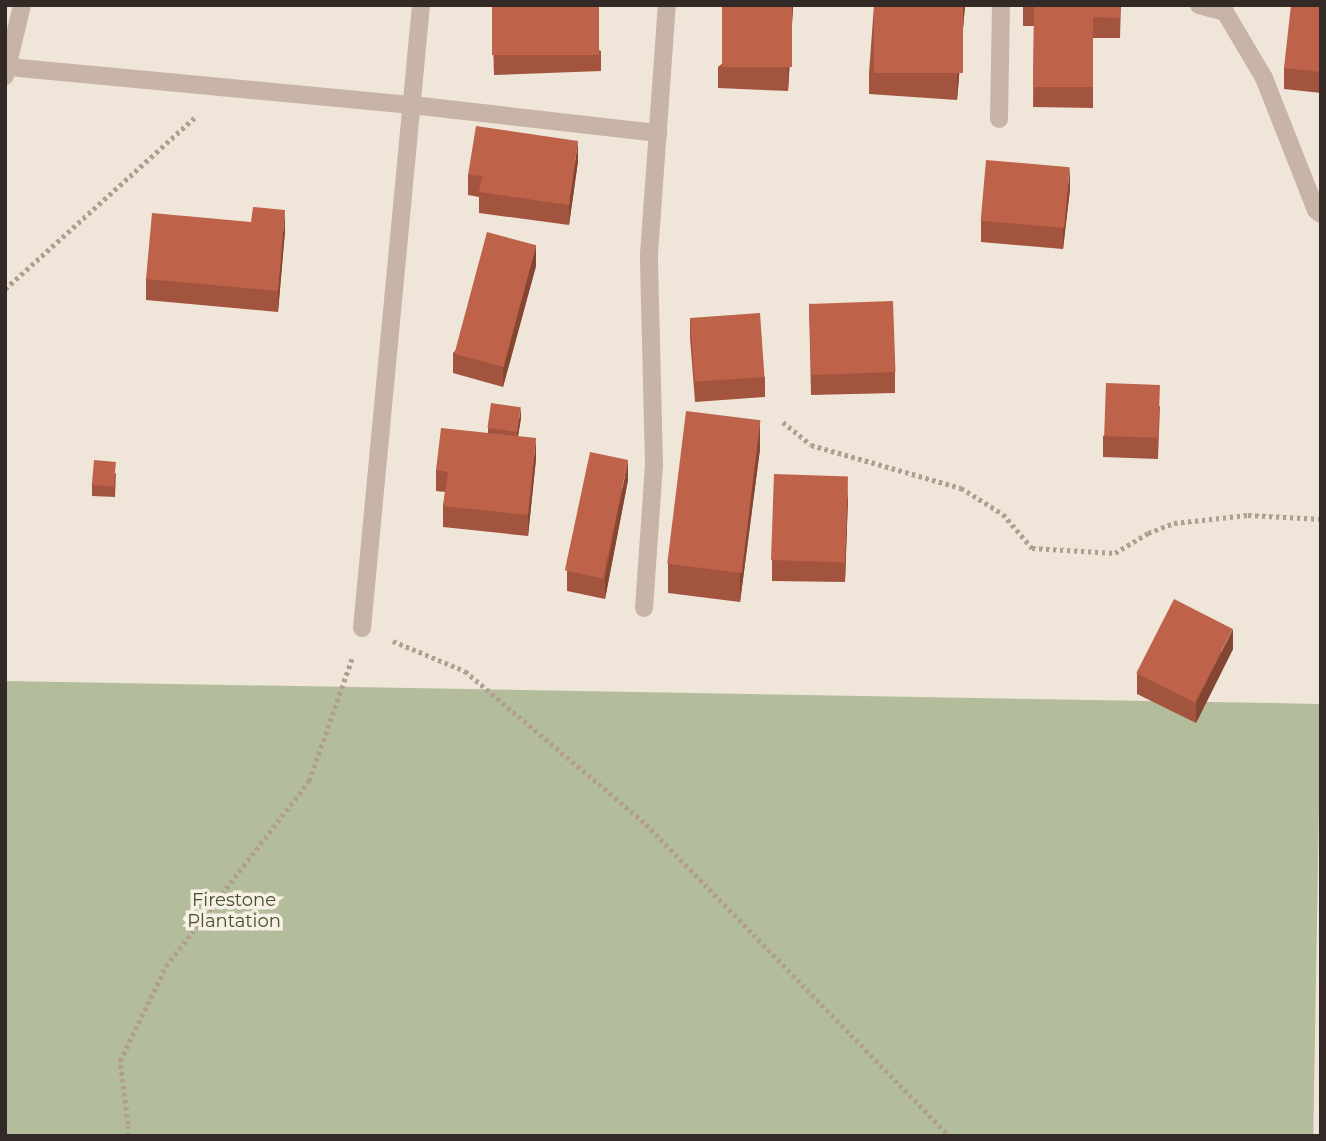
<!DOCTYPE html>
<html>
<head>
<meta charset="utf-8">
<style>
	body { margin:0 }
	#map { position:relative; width:1326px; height:1141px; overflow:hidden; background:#f0e5d9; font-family:Montserrat,sans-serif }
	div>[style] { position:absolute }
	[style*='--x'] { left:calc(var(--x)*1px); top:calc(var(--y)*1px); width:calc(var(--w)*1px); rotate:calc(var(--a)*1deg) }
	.green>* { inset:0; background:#b3bd9b; transform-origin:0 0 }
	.path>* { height:4.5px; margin-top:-2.25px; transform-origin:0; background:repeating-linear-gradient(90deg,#b29e91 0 3.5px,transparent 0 7px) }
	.minor>* { height:18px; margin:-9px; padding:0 9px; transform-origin:9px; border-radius:9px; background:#c7b4a6 }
	.wall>* { inset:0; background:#a3543f }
	.shaded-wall>* { inset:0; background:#854533 }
	.building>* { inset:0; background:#be6249; transform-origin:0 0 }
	span { translate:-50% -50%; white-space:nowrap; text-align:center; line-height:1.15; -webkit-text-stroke:7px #f8efe5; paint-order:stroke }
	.park-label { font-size:18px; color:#44502c }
	.frame { position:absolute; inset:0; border:7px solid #332a27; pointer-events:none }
</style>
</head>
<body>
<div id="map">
	<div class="green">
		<i style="left:5px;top:681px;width:1316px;height:455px;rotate:1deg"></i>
	</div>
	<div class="path">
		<i style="--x:5;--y:289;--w:255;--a:-42.1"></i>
		<i style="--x:783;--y:422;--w:36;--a:39"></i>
		<i style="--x:811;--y:445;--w:156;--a:16"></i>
		<i style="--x:961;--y:488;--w:49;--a:31.8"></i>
		<i style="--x:1003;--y:514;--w:45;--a:49.5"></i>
		<i style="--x:1032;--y:548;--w:83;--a:3.4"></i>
		<i style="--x:1115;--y:553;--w:39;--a:-31"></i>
		<i style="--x:1148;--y:533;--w:28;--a:-21"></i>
		<i style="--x:1174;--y:523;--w:74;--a:-6.2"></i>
		<i style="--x:1248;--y:515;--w:73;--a:3.1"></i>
		<i style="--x:393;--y:641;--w:78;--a:22.6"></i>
		<i style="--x:465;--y:671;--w:237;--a:40.2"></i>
		<i style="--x:646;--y:824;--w:435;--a:45.8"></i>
		<i style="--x:127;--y:1136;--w:12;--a:-85"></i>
		<i style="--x:128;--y:1124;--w:64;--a:-97.2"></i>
		<i style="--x:120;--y:1061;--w:106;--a:-64.2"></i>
		<i style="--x:166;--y:966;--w:234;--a:-52.3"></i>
		<i style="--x:309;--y:781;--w:130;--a:-70.7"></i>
	</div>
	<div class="minor">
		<i style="--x:1199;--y:5;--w:27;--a:15"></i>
		<i style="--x:1225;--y:12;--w:77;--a:59.4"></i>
		<i style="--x:1264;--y:78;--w:142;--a:68.5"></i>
		<i style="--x:1316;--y:210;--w:6;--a:39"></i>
		<i style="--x:9;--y:67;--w:405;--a:5.4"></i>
		<i style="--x:412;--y:105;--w:248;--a:6.5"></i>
		<i style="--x:5;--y:76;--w:73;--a:-76.5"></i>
		<i style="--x:999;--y:119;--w:114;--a:-89"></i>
		<i style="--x:644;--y:608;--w:143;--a:-86"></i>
		<i style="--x:654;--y:465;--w:211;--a:-91.4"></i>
		<i style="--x:649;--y:254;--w:250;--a:-85.9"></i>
		<i style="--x:362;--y:628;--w:626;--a:-84.59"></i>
	</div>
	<div class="wall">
		<i style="clip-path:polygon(492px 5px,601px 51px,601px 71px,494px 75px)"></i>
		<i style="clip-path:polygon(793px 5px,788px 91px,718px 88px,718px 67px)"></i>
		<i style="clip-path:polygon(874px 5px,965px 5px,957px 100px,869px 94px,869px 73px)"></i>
		<i style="clip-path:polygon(1023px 5px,1121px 5px,1120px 38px,1093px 38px,1093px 108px,1033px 107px,1034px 26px,1023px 26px)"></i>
		<i style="clip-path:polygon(1321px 5px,1321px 93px,1284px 89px,1284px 68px)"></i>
		<i style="clip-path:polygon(578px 161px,569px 225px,479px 213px,479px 197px,468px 195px,468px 175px)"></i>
		<i style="clip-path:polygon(1070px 189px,1063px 249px,981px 242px,981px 221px)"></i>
		<i style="clip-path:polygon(285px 231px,278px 312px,146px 300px,146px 279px)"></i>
		<i style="clip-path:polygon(536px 266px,503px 387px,453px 373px,453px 353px)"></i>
		<i style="clip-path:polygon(809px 303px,895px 372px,895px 393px,811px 395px)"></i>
		<i style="clip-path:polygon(690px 318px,765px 377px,765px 397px,695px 402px,690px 338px)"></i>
		<i style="clip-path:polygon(1160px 406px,1158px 459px,1103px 457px,1103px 436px)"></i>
		<i style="clip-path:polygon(521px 418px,518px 436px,536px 459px,528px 536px,443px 527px,443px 506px,445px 492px,436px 491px,436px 470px,488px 433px,488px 428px)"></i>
		<i style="clip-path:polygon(760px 449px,740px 602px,668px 593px,668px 564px)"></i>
		<i style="clip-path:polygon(116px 473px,115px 497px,92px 496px,92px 485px)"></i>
		<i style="clip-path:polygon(628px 480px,605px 599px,567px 591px,567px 571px)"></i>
		<i style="clip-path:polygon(848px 497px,845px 582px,772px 581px,772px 560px)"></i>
		<i style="clip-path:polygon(1233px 649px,1196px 723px,1137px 694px,1137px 673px)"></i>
	</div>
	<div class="shaded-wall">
		<i style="clip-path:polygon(792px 5px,793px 5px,793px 8px,788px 91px,788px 71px)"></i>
		<i style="clip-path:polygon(963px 5px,965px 5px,957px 100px,957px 79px)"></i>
		<i style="clip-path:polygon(578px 141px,578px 161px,569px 225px,569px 205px)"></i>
		<i style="clip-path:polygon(1070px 168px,1070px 189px,1063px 249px,1063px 229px)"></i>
		<i style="clip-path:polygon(285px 210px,285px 231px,278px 312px,278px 291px)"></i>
		<i style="clip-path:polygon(536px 245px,536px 266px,503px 387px,503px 366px)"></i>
		<i style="clip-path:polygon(521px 407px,521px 418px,517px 443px,517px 433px)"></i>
		<i style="clip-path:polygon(760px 420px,760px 449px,740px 602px,740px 573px)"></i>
		<i style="clip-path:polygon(536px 438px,536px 459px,528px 536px,528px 515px)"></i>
		<i style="clip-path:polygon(628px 460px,628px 480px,605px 599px,605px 578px)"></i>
		<i style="clip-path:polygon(848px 477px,848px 497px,845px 582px,845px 562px)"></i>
		<i style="clip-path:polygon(1233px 629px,1233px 649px,1196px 723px,1196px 702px)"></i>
	</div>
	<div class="building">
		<i style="left:492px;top:5px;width:107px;height:50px"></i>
		<i style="left:722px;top:5px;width:70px;height:62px"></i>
		<i style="left:874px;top:5px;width:89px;height:68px"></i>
		<i style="clip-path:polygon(1034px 5px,1120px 5px,1120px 18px,1093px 17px,1093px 87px,1033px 87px)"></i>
		<i style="clip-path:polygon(1291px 5px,1321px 5px,1321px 72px,1284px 68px)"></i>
		<i style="clip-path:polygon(476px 126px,578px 141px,569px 205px,479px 192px,482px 176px,468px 175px)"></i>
		<i style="left:986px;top:160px;width:84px;height:61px;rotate:5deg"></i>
		<i style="clip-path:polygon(253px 207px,285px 210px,278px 291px,146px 279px,152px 213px,251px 222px)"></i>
		<i style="left:487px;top:232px;width:51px;height:126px;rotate:15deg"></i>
		<i style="left:893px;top:301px;width:71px;height:84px;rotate:88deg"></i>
		<i style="left:760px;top:313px;width:64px;height:70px;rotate:86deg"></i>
		<i style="left:1106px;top:383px;width:54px;height:53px;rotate:2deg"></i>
		<i style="left:491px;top:403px;width:30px;height:25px;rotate:8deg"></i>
		<i style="left:686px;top:411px;width:75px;height:154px;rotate:7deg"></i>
		<i style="clip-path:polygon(441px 428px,536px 438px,528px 515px,443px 506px,448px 472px,436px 470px)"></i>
		<i style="left:590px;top:452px;width:39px;height:121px;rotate:12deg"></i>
		<i style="left:94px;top:460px;width:22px;height:25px;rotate:5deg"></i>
		<i style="left:774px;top:474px;width:74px;height:86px;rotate:2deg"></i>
		<i style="left:1174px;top:599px;width:66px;height:83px;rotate:27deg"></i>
	</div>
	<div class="park-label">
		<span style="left:234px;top:911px">Firestone<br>Plantation</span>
	</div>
	<div class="frame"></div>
</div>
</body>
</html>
